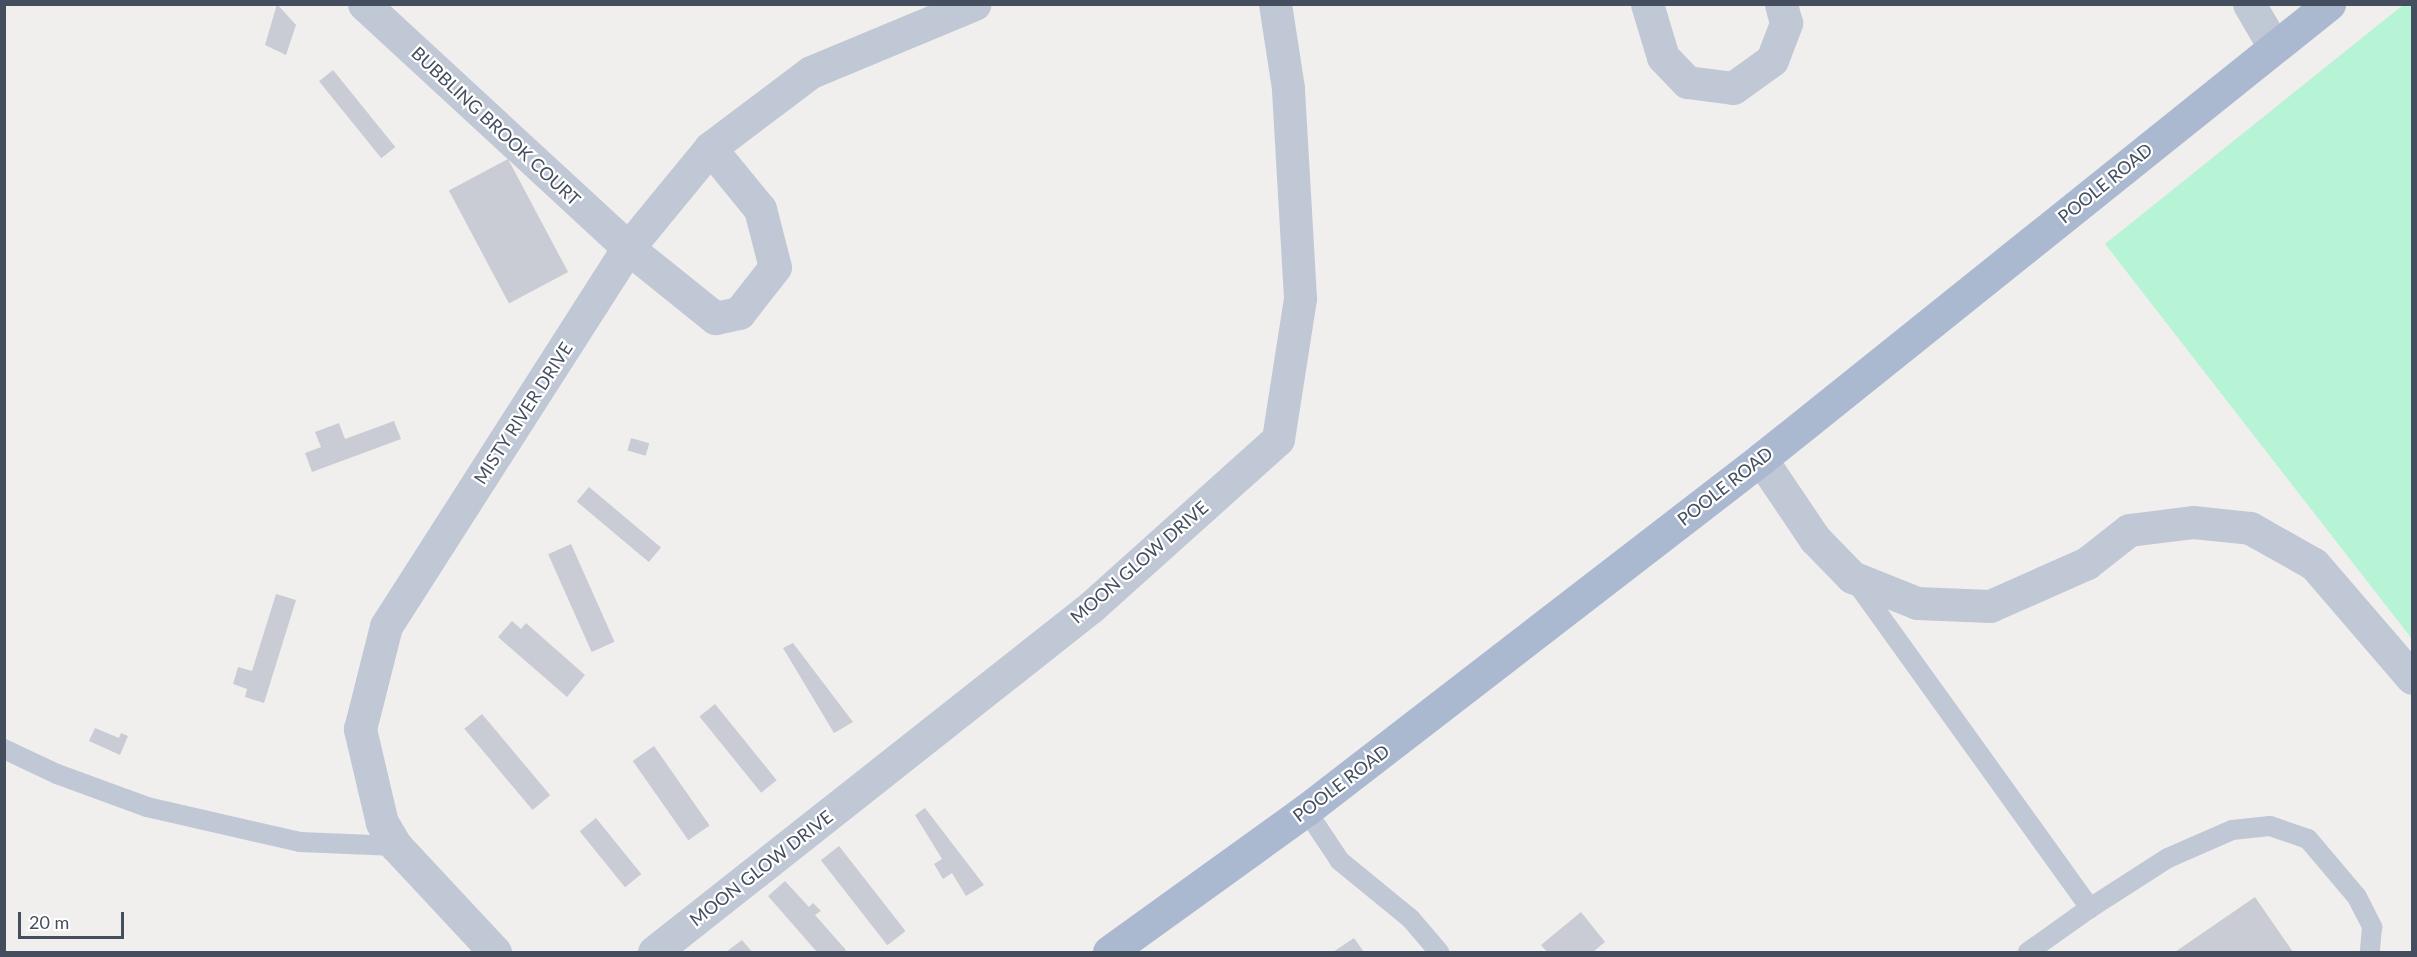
<!DOCTYPE html>
<html>
<head>
<meta charset="utf-8">
<style>
	body { margin:0 }
	#map { position:relative; width:2417px; height:957px; overflow:hidden; background:#f1eeee; font-family:Lato,sans-serif }
	div>[style] { position:absolute }
	[style*='--x'] { left:calc(var(--x)*1px); top:calc(var(--y)*1px); width:calc(var(--w)*1px); rotate:calc(var(--a)*1deg) }
	.green>* { inset:0; background:#b7f4d6 }
	.building>* { inset:0; background:#c9ccd4; transform-origin:0 0 }
	.service>* { height:20px; margin:-10px; padding:0 10px; transform-origin:10px; border-radius:10px; background:#c0c8d5 }
	.minor>* { height:33px; margin:-16.5px; padding:0 16.5px; transform-origin:16.5px; border-radius:16.5px; background:#c0c8d5 }
	.primary>* { height:33px; margin:-16.5px; padding:0 16.5px; transform-origin:16.5px; border-radius:16.5px; background:#aab9d0 }
	span { translate:-50% -50%; white-space:nowrap; text-align:center; line-height:1.15; -webkit-text-stroke:4.5px #fff; paint-order:stroke }
	.street-label { font-size:18px; color:#444e5e }
	.frame { position:absolute; inset:0; border:6px solid #444e5e; pointer-events:none }
	.scale { position:absolute; left:18px; top:912px; width:106px; height:27px; box-sizing:border-box; border:3px solid #444e5e; border-top:0; padding-left:8px; font-size:18px; line-height:21px; white-space:nowrap; color:#444e5e; -webkit-text-stroke:4px #fff; paint-order:stroke }
</style>
</head>
<body>
<div id="map">
	<div class="green">
		<i style="clip-path:polygon(2403px 5px,2412px 5px,2412px 639px,2105px 244px)"></i>
	</div>
	<div class="building">
		<i style="clip-path:polygon(277px 4px,296px 25px,286px 55px,265px 45px)"></i>
		<i style="left:333px;top:70px;width:99px;height:18px;rotate:51deg"></i>
		<i style="left:508px;top:159px;width:128px;height:67px;rotate:62deg"></i>
		<i style="clip-path:polygon(394px 421px,401px 439px,312px 472px,305px 453px,321px 447px,315px 432px,339px 423px,345px 439px)"></i>
		<i style="left:631px;top:438px;width:19px;height:13px;rotate:16deg"></i>
		<i style="left:589px;top:487px;width:94px;height:19px;rotate:40deg"></i>
		<i style="left:571px;top:544px;width:107px;height:25px;rotate:66deg"></i>
		<i style="clip-path:polygon(276px 594px,296px 600px,264px 703px,245px 697px,247px 689px,233px 684px,238px 667px,252px 671px)"></i>
		<i style="clip-path:polygon(512px 621px,521px 629px,526px 623px,585px 675px,567px 697px,498px 637px)"></i>
		<i style="clip-path:polygon(793px 643px,853px 722px,834px 733px,783px 648px)"></i>
		<i style="left:715px;top:704px;width:98px;height:20px;rotate:51deg"></i>
		<i style="left:482px;top:714px;width:106px;height:23px;rotate:50deg"></i>
		<i style="clip-path:polygon(95px 728px,119px 738px,121px 733px,128px 736px,120px 755px,89px 741px)"></i>
		<i style="left:654px;top:746px;width:97px;height:26px;rotate:55deg"></i>
		<i style="clip-path:polygon(925px 808px,984px 885px,966px 896px,952px 873px,943px 879px,934px 864px,942px 859px,915px 815px)"></i>
		<i style="left:596px;top:818px;width:72px;height:21px;rotate:51deg"></i>
		<i style="left:839px;top:846px;width:108px;height:23px;rotate:52deg"></i>
		<i style="clip-path:polygon(785px 881px,809px 907px,813px 903px,821px 911px,815px 915px,846px 950px,844px 952px,817px 952px,768px 896px)"></i>
		<i style="clip-path:polygon(2255px 897px,2293px 952px,2175px 952px)"></i>
		<i style="clip-path:polygon(1581px 912px,1605px 942px,1593px 952px,1547px 952px,1541px 945px)"></i>
		<i style="clip-path:polygon(1354px 938px,1364px 952px,1333px 952px)"></i>
		<i style="clip-path:polygon(742px 940px,752px 952px,726px 952px)"></i>
	</div>
	<div class="service">
		<i style="--x:1855;--y:581;--w:403;--a:54.3"></i>
		<i style="--x:2090;--y:908;--w:93;--a:-32.7"></i>
		<i style="--x:2168;--y:858;--w:70;--a:-23.6"></i>
		<i style="--x:2232;--y:830;--w:38;--a:-6"></i>
		<i style="--x:2270;--y:826;--w:40;--a:18.9"></i>
		<i style="--x:2308;--y:839;--w:76;--a:49.8"></i>
		<i style="--x:2357;--y:897;--w:34;--a:63"></i>
		<i style="--x:2372;--y:927;--w:25;--a:95"></i>
		<i style="--x:4;--y:749;--w:59;--a:25.3"></i>
		<i style="--x:57;--y:774;--w:96;--a:20.1"></i>
		<i style="--x:147;--y:807;--w:157;--a:12.9"></i>
		<i style="--x:300;--y:842;--w:96;--a:2.4"></i>
		<i style="--x:1306;--y:810;--w:61;--a:56.3"></i>
		<i style="--x:1340;--y:861;--w:90;--a:39.2"></i>
		<i style="--x:1410;--y:918;--w:45;--a:49.5"></i>
		<i style="--x:2028;--y:952;--w:76;--a:-35.4"></i>
	</div>
	<div class="minor">
		<i style="--x:364;--y:4;--w:359;--a:42.7"></i>
		<i style="--x:628;--y:248;--w:112;--a:38.8"></i>
		<i style="--x:715;--y:318;--w:25;--a:-12"></i>
		<i style="--x:739;--y:313;--w:58;--a:-52"></i>
		<i style="--x:775;--y:267;--w:60;--a:-104.5"></i>
		<i style="--x:760;--y:209;--w:79;--a:-129.3"></i>
		<i style="--x:1647;--y:4;--w:55;--a:73.2"></i>
		<i style="--x:1663;--y:57;--w:35;--a:46"></i>
		<i style="--x:1687;--y:82;--w:46;--a:7.4"></i>
		<i style="--x:1733;--y:88;--w:48;--a:-35.7"></i>
		<i style="--x:1772;--y:60;--w:40;--a:-69"></i>
		<i style="--x:1786;--y:23;--w:20;--a:-105"></i>
		<i style="--x:2249;--y:4;--w:50;--a:59.8"></i>
		<i style="--x:1761;--y:459;--w:97;--a:56"></i>
		<i style="--x:1815;--y:539;--w:53;--a:45.8"></i>
		<i style="--x:1852;--y:577;--w:70;--a:21.8"></i>
		<i style="--x:1917;--y:603;--w:73;--a:2.4"></i>
		<i style="--x:1990;--y:606;--w:106;--a:-23.9"></i>
		<i style="--x:2087;--y:563;--w:53;--a:-38.2"></i>
		<i style="--x:2129;--y:530;--w:64;--a:-7.1"></i>
		<i style="--x:2193;--y:522;--w:57;--a:6"></i>
		<i style="--x:2250;--y:528;--w:73;--a:29.4"></i>
		<i style="--x:2314;--y:564;--w:150;--a:49.3"></i>
		<i style="--x:495;--y:952;--w:145;--a:-133"></i>
		<i style="--x:396;--y:846;--w:27;--a:-121"></i>
		<i style="--x:382;--y:823;--w:97;--a:-103.2"></i>
		<i style="--x:360;--y:729;--w:106;--a:-75.8"></i>
		<i style="--x:386;--y:626;--w:449;--a:-57.4"></i>
		<i style="--x:628;--y:248;--w:129;--a:-50.6"></i>
		<i style="--x:710;--y:148;--w:126;--a:-37"></i>
		<i style="--x:811;--y:72;--w:177;--a:-22.6"></i>
		<i style="--x:654;--y:952;--w:557;--a:-38.29"></i>
		<i style="--x:1091;--y:607;--w:251;--a:-41.9"></i>
		<i style="--x:1278;--y:439;--w:143;--a:-81.1"></i>
		<i style="--x:1300;--y:298;--w:210;--a:-93.3"></i>
		<i style="--x:1288;--y:88;--w:85;--a:-98.8"></i>
	</div>
	<div class="primary">
		<i style="--x:1109;--y:952;--w:243;--a:-35.8"></i>
		<i style="--x:1306;--y:810;--w:575;--a:-37.65"></i>
		<i style="--x:1761;--y:459;--w:728;--a:-38.7"></i>
	</div>
	<div class="street-label">
		<span style="left:496px;top:126px;rotate:43deg">BUBBLING BROOK COURT</span>
		<span style="left:2105px;top:183px;rotate:-39deg">POOLE ROAD</span>
		<span style="left:523px;top:413px;rotate:-57deg">MISTY RIVER DRIVE</span>
		<span style="left:1725px;top:486px;rotate:-38deg">POOLE ROAD</span>
		<span style="left:1139px;top:562px;rotate:-41deg">MOON GLOW DRIVE</span>
		<span style="left:1341px;top:783px;rotate:-37deg">POOLE ROAD</span>
		<span style="left:761px;top:868px;rotate:-38deg">MOON GLOW DRIVE</span>
	</div>
	<div class="frame"></div>
	<div class="scale">20 m</div>
</div>
</body>
</html>
